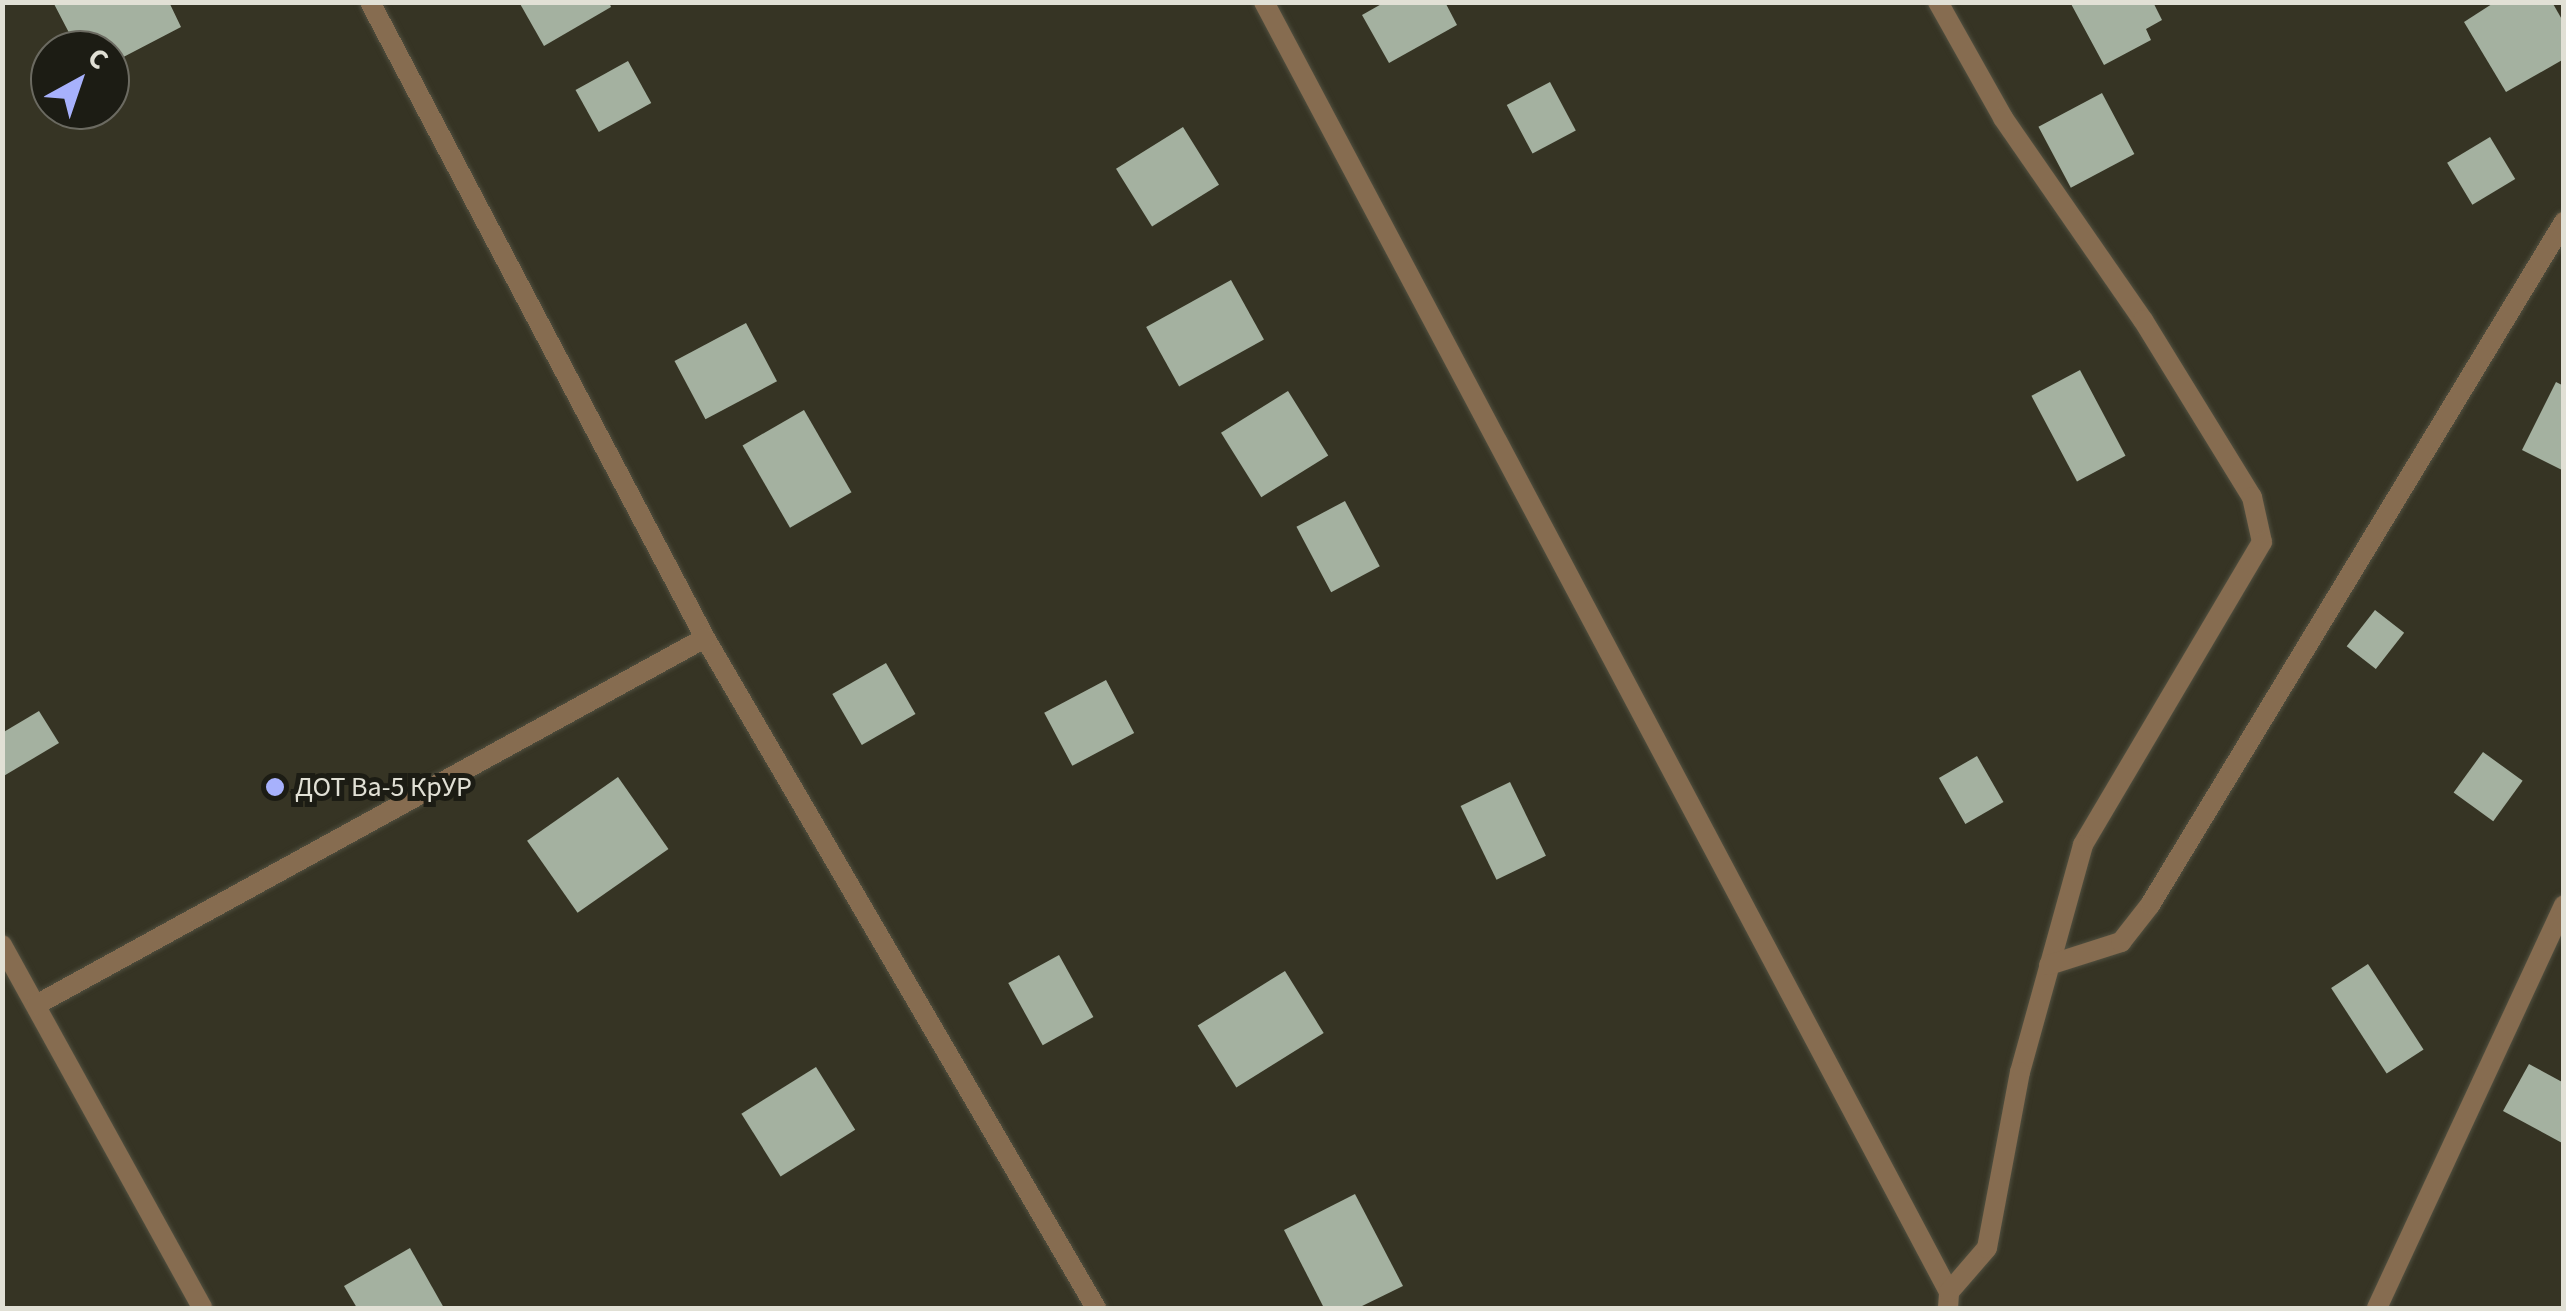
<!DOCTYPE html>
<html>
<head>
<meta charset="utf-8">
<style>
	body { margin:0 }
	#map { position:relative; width:2566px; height:1311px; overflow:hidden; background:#363424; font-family:"Source Sans 3",sans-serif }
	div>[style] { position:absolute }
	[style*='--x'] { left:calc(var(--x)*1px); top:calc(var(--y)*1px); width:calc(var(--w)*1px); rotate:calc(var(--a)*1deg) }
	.building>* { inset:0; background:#a4b1a0; transform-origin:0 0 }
	.roads { filter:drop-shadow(0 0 2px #515040) drop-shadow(0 0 2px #515040) }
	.service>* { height:20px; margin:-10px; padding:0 10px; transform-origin:10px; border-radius:10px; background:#866c50 }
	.minor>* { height:20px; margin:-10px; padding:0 10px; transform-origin:10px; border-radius:10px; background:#866c50 }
	.dots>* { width:28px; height:28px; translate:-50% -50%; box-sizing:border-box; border:5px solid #1c1c14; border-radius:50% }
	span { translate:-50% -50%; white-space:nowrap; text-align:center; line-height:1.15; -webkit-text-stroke:10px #1c1c14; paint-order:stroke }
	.poi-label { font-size:28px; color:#e1e0d5 }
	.left { translate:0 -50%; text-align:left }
	.frame { position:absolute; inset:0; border:5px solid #e1e0d5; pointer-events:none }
	.north { position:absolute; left:30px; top:30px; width:100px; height:100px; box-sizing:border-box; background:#1c1c14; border:2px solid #6b6a61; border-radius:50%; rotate:40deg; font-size:28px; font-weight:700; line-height:40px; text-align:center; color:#e1e0d5 }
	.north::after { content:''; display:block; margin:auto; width:35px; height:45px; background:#a7b1fc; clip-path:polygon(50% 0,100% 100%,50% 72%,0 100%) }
</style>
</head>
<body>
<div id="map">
	<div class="building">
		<i style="clip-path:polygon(53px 2px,169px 2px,181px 27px,110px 64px,110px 50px,78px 50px)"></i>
		<i style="clip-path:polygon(519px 2px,609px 2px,611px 7px,544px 46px)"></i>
		<i style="clip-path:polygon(1385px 2px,1445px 2px,1457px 25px,1389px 63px,1362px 15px)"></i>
		<i style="clip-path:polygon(2070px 2px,2153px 2px,2162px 20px,2146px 29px,2151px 40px,2104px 65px)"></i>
		<i style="clip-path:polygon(2495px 2px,2552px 2px,2564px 23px,2564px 59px,2506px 92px,2464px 22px)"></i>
		<i style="left:628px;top:61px;width:48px;height:60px;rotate:61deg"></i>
		<i style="left:1550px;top:82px;width:55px;height:49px;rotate:62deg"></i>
		<i style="left:2102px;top:93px;width:69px;height:72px;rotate:62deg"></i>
		<i style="left:1183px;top:127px;width:68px;height:79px;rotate:58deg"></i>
		<i style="left:2490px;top:137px;width:49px;height:50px;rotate:59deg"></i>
		<i style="left:1231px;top:280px;width:68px;height:97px;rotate:61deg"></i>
		<i style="left:746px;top:323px;width:66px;height:81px;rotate:62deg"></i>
		<i style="left:2080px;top:370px;width:97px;height:55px;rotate:62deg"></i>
		<i style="clip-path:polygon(2556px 382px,2564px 386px,2564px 471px,2522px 450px)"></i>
		<i style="left:1288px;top:391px;width:76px;height:79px;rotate:58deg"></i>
		<i style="left:804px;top:410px;width:95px;height:71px;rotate:60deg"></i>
		<i style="left:1345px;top:501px;width:74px;height:55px;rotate:62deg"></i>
		<i style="left:2375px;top:610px;width:37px;height:46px;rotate:38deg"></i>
		<i style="left:886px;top:663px;width:59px;height:62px;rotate:60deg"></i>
		<i style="left:1106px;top:680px;width:60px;height:70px;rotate:62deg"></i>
		<i style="clip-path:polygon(39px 711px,59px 743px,2px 777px,2px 733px)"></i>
		<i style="left:2483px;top:752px;width:49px;height:50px;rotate:36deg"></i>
		<i style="left:1977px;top:756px;width:53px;height:44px;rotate:60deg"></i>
		<i style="left:618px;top:777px;width:88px;height:111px;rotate:55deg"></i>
		<i style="left:1510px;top:782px;width:82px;height:55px;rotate:64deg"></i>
		<i style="left:1059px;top:955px;width:71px;height:58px;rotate:61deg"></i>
		<i style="left:2368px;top:964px;width:102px;height:44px;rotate:57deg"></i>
		<i style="left:1285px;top:971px;width:73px;height:103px;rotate:58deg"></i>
		<i style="clip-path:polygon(2529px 1064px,2564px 1083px,2564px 1144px,2503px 1111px)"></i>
		<i style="left:816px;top:1067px;width:74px;height:88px;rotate:58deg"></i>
		<i style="clip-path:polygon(1355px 1194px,1403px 1286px,1358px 1308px,1324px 1308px,1284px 1230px)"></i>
		<i style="clip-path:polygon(410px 1248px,444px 1308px,357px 1308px,344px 1286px)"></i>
	</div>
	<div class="roads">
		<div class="service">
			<i style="--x:1938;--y:2;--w:133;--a:60.7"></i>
			<i style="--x:2003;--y:118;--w:246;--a:55.3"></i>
			<i style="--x:2143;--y:320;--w:208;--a:58.4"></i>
			<i style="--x:2252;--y:497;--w:46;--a:77.5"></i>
			<i style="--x:2262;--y:542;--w:352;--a:120.6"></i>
			<i style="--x:2083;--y:845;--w:236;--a:105.5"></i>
			<i style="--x:2049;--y:965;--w:76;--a:-17.7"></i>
			<i style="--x:2121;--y:942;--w:47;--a:-51.9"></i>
			<i style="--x:2150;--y:905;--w:799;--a:-58.78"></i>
			<i style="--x:2377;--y:1308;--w:444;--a:-65.1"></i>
		</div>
		<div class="minor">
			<i style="--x:370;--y:2;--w:719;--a:62.22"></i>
			<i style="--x:705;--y:638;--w:776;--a:59.73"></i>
			<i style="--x:1264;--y:2;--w:1461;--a:62.03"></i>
			<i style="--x:2;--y:945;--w:414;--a:61.1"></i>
			<i style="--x:36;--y:1005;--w:763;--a:-28.75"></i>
			<i style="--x:1948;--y:1308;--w:16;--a:-86"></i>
			<i style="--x:1949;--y:1292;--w:58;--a:-49.2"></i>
			<i style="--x:1987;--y:1248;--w:179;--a:-79.4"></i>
		</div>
	</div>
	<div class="dots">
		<i style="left:275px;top:787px;background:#a7b1fc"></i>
	</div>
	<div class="poi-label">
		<span class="left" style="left:295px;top:787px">ДОТ Ва-5 КрУР</span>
	</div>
	<div class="frame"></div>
	<div class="north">С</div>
</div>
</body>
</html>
